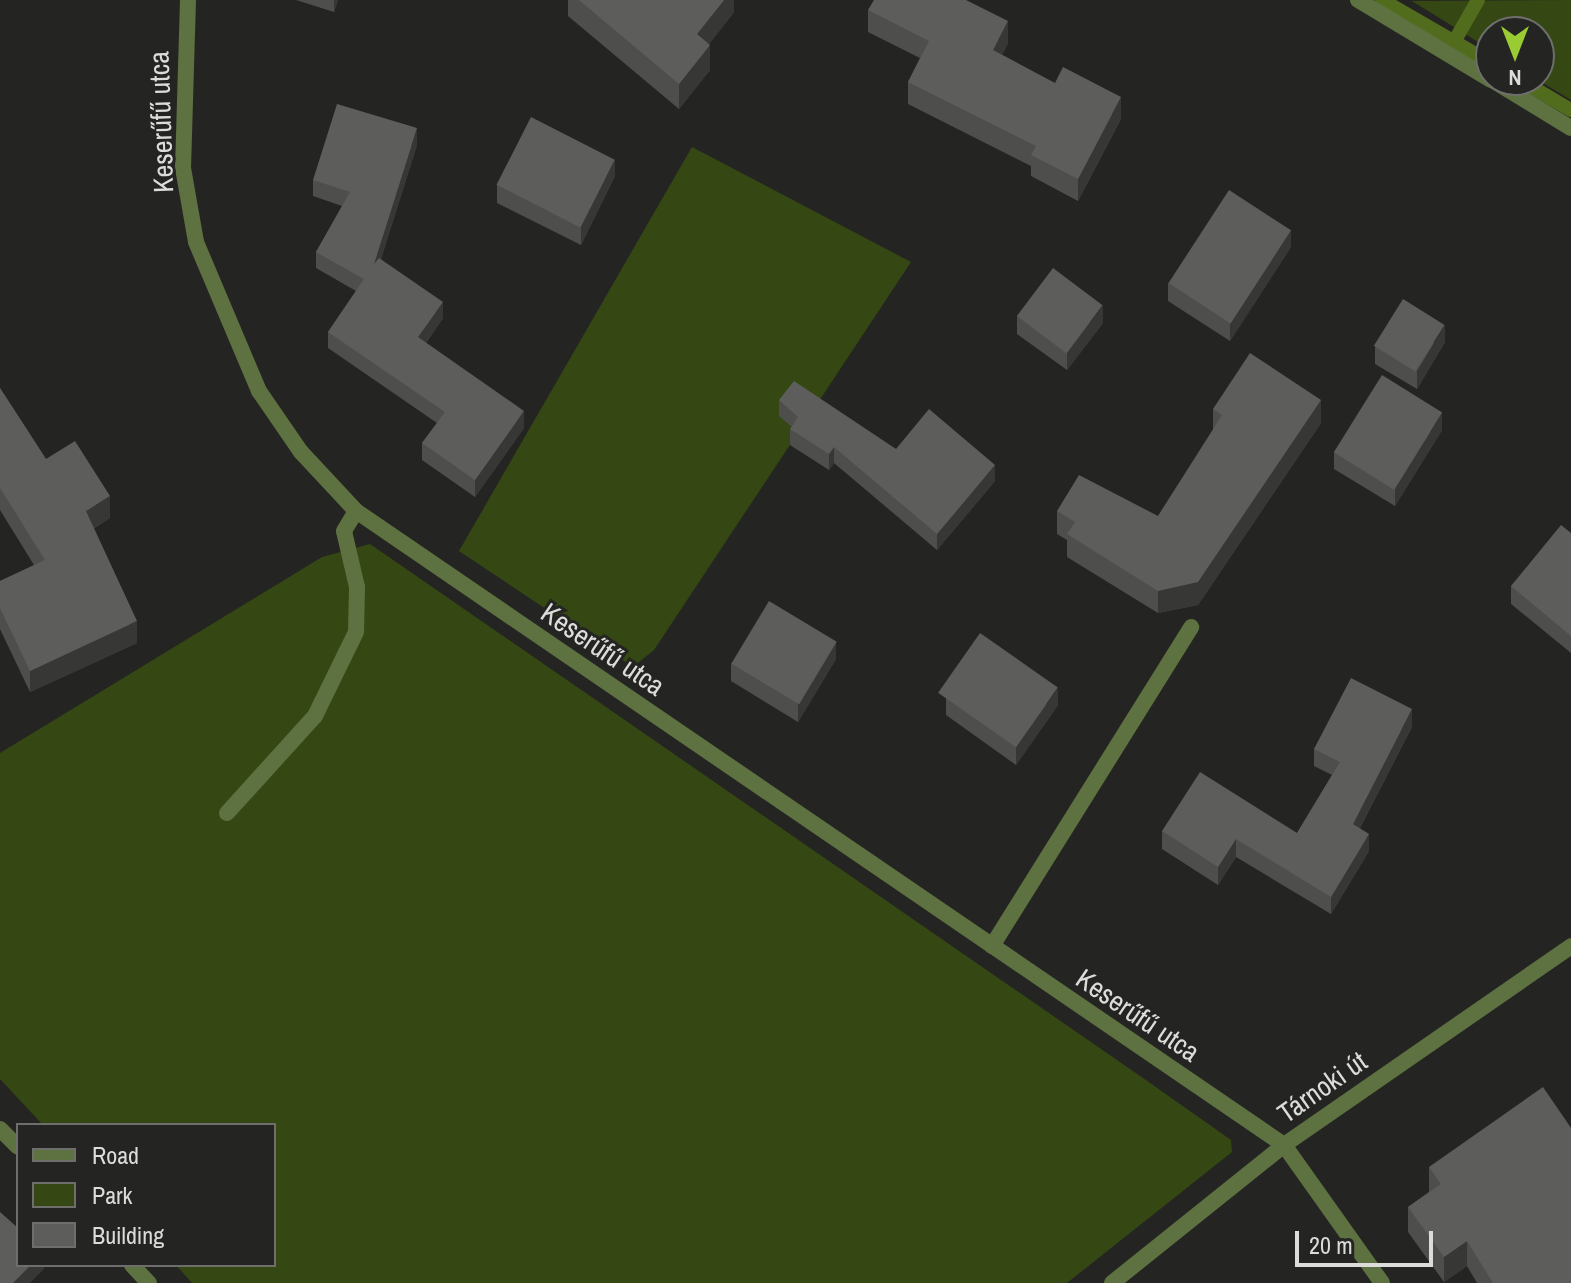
<!DOCTYPE html>
<html>
<head>
<meta charset="utf-8">
<style>
	body { margin:0 }
	#map { position:relative; width:1571px; height:1283px; overflow:hidden; background:#242522; font-family:"Archivo Narrow",sans-serif }
	div>[style] { position:absolute }
	[style*='--x'] { left:calc(var(--x)*1px); top:calc(var(--y)*1px); width:calc(var(--w)*1px); rotate:calc(var(--a)*1deg) }
	.green>* { inset:0; background:#354713 }
	.stream>* { height:14px; margin:-7px; padding:0 7px; transform-origin:7px; border-radius:7px; background:#526c1e }
	.service>* { height:16px; margin:-8px; padding:0 8px; transform-origin:8px; border-radius:8px; background:#5e7140 }
	.minor>* { height:16px; margin:-8px; padding:0 8px; transform-origin:8px; border-radius:8px; background:#5e7140 }
	.tertiary>* { height:16px; margin:-8px; padding:0 8px; transform-origin:8px; border-radius:8px; background:#5e7140 }
	.wall>* { inset:0; background:#4e4f4c }
	.shaded-wall>* { inset:0; background:#373835 }
	.building>* { inset:0; background:#5d5e5b; transform-origin:0 0 }
	span { translate:-50% -50%; white-space:nowrap; text-align:center; line-height:1.15; -webkit-text-stroke:6px #242522; paint-order:stroke }
	.street-label { font-size:28px; color:#dcddda }
	.legend { position:absolute; left:16px; top:1123px; width:260px; height:144px; box-sizing:border-box; background:#242522; border:2px solid #6e6f6c; margin:0; padding:10px 14px; list-style:none; font-size:24px; color:#dcddda }
	.legend li { display:flex; align-items:center; gap:16px; height:40px }
	.legend b { width:40px; border:2px solid #6e6f6c }
	.north { position:absolute; left:1475px; top:16px; width:80px; height:80px; box-sizing:border-box; background:#242522; border:2px solid #6e6f6c; border-radius:50%; rotate:180deg; font-size:22px; font-weight:700; line-height:32px; text-align:center; color:#dcddda }
	.north::after { content:''; display:block; margin:auto; width:28px; height:36px; background:#9bcb33; clip-path:polygon(50% 0,100% 100%,50% 72%,0 100%) }
	.scale { position:absolute; left:1295px; top:1231px; width:138px; height:36px; box-sizing:border-box; border:4px solid #dcddda; border-top:0; padding-left:10px; font-size:24px; line-height:28px; white-space:nowrap; color:#dcddda; -webkit-text-stroke:6px #242522; paint-order:stroke }
</style>
</head>
<body>
<div id="map">
	<div class="green">
		<i style="clip-path:polygon(1571px 0,1571px 100px,1538px 80px,1539px 32px,1491px 32px,1491px 50px,1412px 1px)"></i>
		<i style="clip-path:polygon(692px 147px,911px 262px,654px 650px,633px 667px,459px 551px)"></i>
		<i style="clip-path:polygon(370px 544px,1143px 1078px,1231px 1140px,1232px 1152px,1067px 1283px,192px 1283px,176px 1265px,274px 1265px,274px 1125px,43px 1125px,0 1079px,0 753px,322px 557px)"></i>
	</div>
	<div class="stream">
		<i style="--x:1382;--y:0;--w:126;--a:30"></i>
		<i style="--x:1454;--y:42;--w:48;--a:-60.3"></i>
		<i style="--x:1520;--y:80;--w:59;--a:30.5"></i>
	</div>
	<div class="service">
		<i style="--x:227;--y:813;--w:131;--a:-47.8"></i>
		<i style="--x:315;--y:716;--w:93;--a:-64"></i>
		<i style="--x:356;--y:632;--w:45;--a:-88.7"></i>
		<i style="--x:357;--y:587;--w:57;--a:-103.1"></i>
		<i style="--x:344;--y:531;--w:23;--a:-59"></i>
		<i style="--x:992;--y:946;--w:376;--a:-58"></i>
	</div>
	<div class="minor">
		<i style="--x:188;--y:0;--w:168;--a:91.7"></i>
		<i style="--x:183;--y:168;--w:75;--a:80"></i>
		<i style="--x:196;--y:242;--w:162;--a:67.1"></i>
		<i style="--x:259;--y:391;--w:74;--a:55.5"></i>
		<i style="--x:301;--y:452;--w:81;--a:47"></i>
		<i style="--x:356;--y:511;--w:1124;--a:34.34"></i>
		<i style="--x:1284;--y:1145;--w:169;--a:54.6"></i>
		<i style="--x:1358;--y:0;--w:155;--a:31"></i>
		<i style="--x:1492;--y:80;--w:92;--a:31.3"></i>
		<i style="--x:0;--y:1129;--w:25;--a:45"></i>
		<i style="--x:132;--y:1265;--w:25;--a:47"></i>
	</div>
	<div class="tertiary">
		<i style="--x:1112;--y:1283;--w:221;--a:-38.7"></i>
		<i style="--x:1284;--y:1145;--w:349;--a:-34.7"></i>
	</div>
	<div class="wall">
		<i style="clip-path:polygon(296px 0,338px 0,334px 12px)"></i>
		<i style="clip-path:polygon(568px 0,734px 0,734px 12px,709px 44px,710px 70px,679px 109px,568px 16px)"></i>
		<i style="clip-path:polygon(868px 10px,1008px 43px,1002px 55px,1121px 119px,1078px 201px,1031px 176px,1031px 166px,908px 104px,908px 82px,920px 58px,868px 32px)"></i>
		<i style="clip-path:polygon(417px 145px,381px 259px,443px 318px,426px 343px,524px 428px,475px 497px,422px 460px,422px 443px,437px 423px,328px 348px,328px 332px,356px 291px,316px 268px,316px 252px,342px 206px,313px 196px,313px 180px)"></i>
		<i style="clip-path:polygon(615px 176px,581px 245px,497px 203px,497px 185px)"></i>
		<i style="clip-path:polygon(1291px 247px,1230px 341px,1168px 301px,1168px 283px)"></i>
		<i style="clip-path:polygon(1017px 316px,1103px 323px,1067px 370px,1017px 334px)"></i>
		<i style="clip-path:polygon(1445px 342px,1417px 389px,1375px 364px,1375px 346px)"></i>
		<i style="clip-path:polygon(0 388px,46px 459px,110px 518px,94px 528px,137px 643px,30px 692px,0 629px,0 581px,34px 565px,0 510px)"></i>
		<i style="clip-path:polygon(779px 400px,896px 449px,995px 481px,937px 550px,834px 463px,829px 470px,790px 445px,790px 429px,792px 427px,779px 416px)"></i>
		<i style="clip-path:polygon(1213px 409px,1321px 423px,1198px 605px,1158px 613px,1067px 557px,1067px 540px,1057px 534px,1057px 511px,1158px 516px,1213px 431px)"></i>
		<i style="clip-path:polygon(1442px 430px,1395px 506px,1334px 469px,1334px 452px)"></i>
		<i style="clip-path:polygon(1571px 533px,1571px 653px,1511px 604px,1511px 586px)"></i>
		<i style="clip-path:polygon(836px 659px,798px 722px,731px 681px,731px 663px)"></i>
		<i style="clip-path:polygon(946px 698px,1058px 705px,1016px 765px,946px 715px)"></i>
		<i style="clip-path:polygon(1412px 727px,1360px 828px,1369px 851px,1331px 914px,1236px 857px,1218px 885px,1162px 849px,1162px 831px,1297px 833px,1332px 775px,1314px 766px,1314px 749px)"></i>
		<i style="clip-path:polygon(1429px 1167px,1571px 1283px,1477px 1283px,1467px 1266px,1444px 1282px,1408px 1232px,1408px 1207px,1429px 1192px)"></i>
	</div>
	<div class="shaded-wall">
		<i style="clip-path:polygon(334px 0,338px 0,334px 12px)"></i>
		<i style="clip-path:polygon(724px 0,734px 0,734px 12px,697px 59px,697px 34px)"></i>
		<i style="clip-path:polygon(1008px 21px,1008px 43px,993px 72px,993px 50px)"></i>
		<i style="clip-path:polygon(710px 45px,710px 70px,679px 109px,679px 84px)"></i>
		<i style="clip-path:polygon(1121px 97px,1121px 119px,1078px 201px,1078px 179px)"></i>
		<i style="clip-path:polygon(417px 128px,417px 145px,374px 281px,374px 264px)"></i>
		<i style="clip-path:polygon(615px 159px,615px 176px,581px 245px,581px 227px)"></i>
		<i style="clip-path:polygon(1291px 230px,1291px 247px,1230px 341px,1230px 323px)"></i>
		<i style="clip-path:polygon(443px 302px,443px 318px,418px 354px,418px 337px)"></i>
		<i style="clip-path:polygon(1103px 305px,1103px 323px,1067px 370px,1067px 353px)"></i>
		<i style="clip-path:polygon(1445px 325px,1445px 342px,1417px 389px,1417px 371px)"></i>
		<i style="clip-path:polygon(1321px 400px,1321px 423px,1198px 605px,1158px 613px,1158px 591px)"></i>
		<i style="clip-path:polygon(524px 411px,524px 428px,475px 497px,475px 480px)"></i>
		<i style="clip-path:polygon(1442px 413px,1442px 430px,1395px 506px,1395px 489px)"></i>
		<i style="clip-path:polygon(834px 447px,834px 463px,829px 470px,829px 454px)"></i>
		<i style="clip-path:polygon(995px 465px,995px 481px,937px 550px,937px 534px)"></i>
		<i style="clip-path:polygon(110px 496px,110px 518px,86px 532px,86px 511px)"></i>
		<i style="clip-path:polygon(137px 621px,137px 643px,30px 692px,30px 671px)"></i>
		<i style="clip-path:polygon(836px 642px,836px 659px,798px 722px,798px 704px)"></i>
		<i style="clip-path:polygon(1058px 688px,1058px 705px,1016px 765px,1016px 747px)"></i>
		<i style="clip-path:polygon(1412px 709px,1412px 727px,1353px 841px,1353px 824px)"></i>
		<i style="clip-path:polygon(1369px 834px,1369px 851px,1331px 914px,1331px 897px)"></i>
		<i style="clip-path:polygon(1236px 839px,1236px 857px,1218px 885px,1218px 867px)"></i>
		<i style="clip-path:polygon(1467px 1241px,1467px 1266px,1444px 1282px,1444px 1257px)"></i>
		<i style="clip-path:polygon(31px 1265px,44px 1265px,44px 1269px,30px 1283px,13px 1283px)"></i>
	</div>
	<div class="building">
		<i style="clip-path:polygon(579px 0,724px 0,697px 34px,710px 45px,679px 84px)"></i>
		<i style="clip-path:polygon(874px 0,966px 0,1008px 21px,993px 50px,1055px 83px,1063px 67px,1121px 97px,1078px 179px,1031px 155px,1036px 146px,908px 82px,929px 41px,868px 10px)"></i>
		<i style="clip-path:polygon(337px 104px,417px 128px,374px 264px,379px 258px,443px 302px,418px 337px,524px 411px,475px 480px,422px 443px,445px 412px,328px 332px,364px 279px,316px 252px,350px 192px,313px 180px)"></i>
		<i style="left:531px;top:117px;width:94px;height:76px;rotate:27deg"></i>
		<i style="left:1229px;top:190px;width:74px;height:111px;rotate:33deg"></i>
		<i style="left:1053px;top:268px;width:62px;height:60px;rotate:37deg"></i>
		<i style="left:1403px;top:299px;width:49px;height:55px;rotate:32deg"></i>
		<i style="clip-path:polygon(1250px 353px,1321px 400px,1198px 582px,1158px 591px,1067px 534px,1075px 522px,1057px 511px,1079px 475px,1158px 516px,1222px 415px,1213px 409px)"></i>
		<i style="left:1382px;top:375px;width:71px;height:91px;rotate:32deg"></i>
		<i style="clip-path:polygon(794px 381px,896px 449px,929px 409px,995px 465px,937px 534px,834px 447px,829px 454px,790px 429px,798px 417px,779px 400px)"></i>
		<i style="clip-path:polygon(0 388px,46px 459px,75px 441px,110px 496px,86px 511px,137px 621px,30px 671px,0 608px,0 581px,45px 560px,0 488px)"></i>
		<i style="clip-path:polygon(1561px 525px,1571px 533px,1571px 636px,1511px 586px)"></i>
		<i style="left:769px;top:601px;width:79px;height:73px;rotate:31deg"></i>
		<i style="left:980px;top:633px;width:95px;height:73px;rotate:35deg"></i>
		<i style="clip-path:polygon(1351px 678px,1412px 709px,1353px 824px,1369px 834px,1331px 897px,1236px 839px,1218px 867px,1162px 831px,1200px 772px,1297px 833px,1340px 762px,1314px 749px)"></i>
		<i style="clip-path:polygon(1543px 1087px,1571px 1128px,1571px 1283px,1493px 1283px,1467px 1241px,1444px 1257px,1408px 1207px,1441px 1184px,1429px 1167px)"></i>
		<i style="clip-path:polygon(0 1212px,18px 1228px,18px 1265px,31px 1265px,13px 1283px,0 1283px)"></i>
	</div>
	<div class="street-label">
		<span style="left:161px;top:122px;rotate:-92deg">Keserűfű utca</span>
		<span style="left:603px;top:649px;rotate:34deg">Keserűfű utca</span>
		<span style="left:1138px;top:1015px;rotate:34deg">Keserűfű utca</span>
		<span style="left:1322px;top:1087px;rotate:-35deg">Tárnoki út</span>
	</div>
	<ul class="legend">
	<li><b style="height:10px;background:#5e7140"></b>Road</li>
	<li><b style="height:22px;background:#354713"></b>Park</li>
	<li><b style="height:22px;background:#5d5e5b"></b>Building</li>
	</ul>
	<div class="north">N</div>
	<div class="scale">20 m</div>
</div>
</body>
</html>
